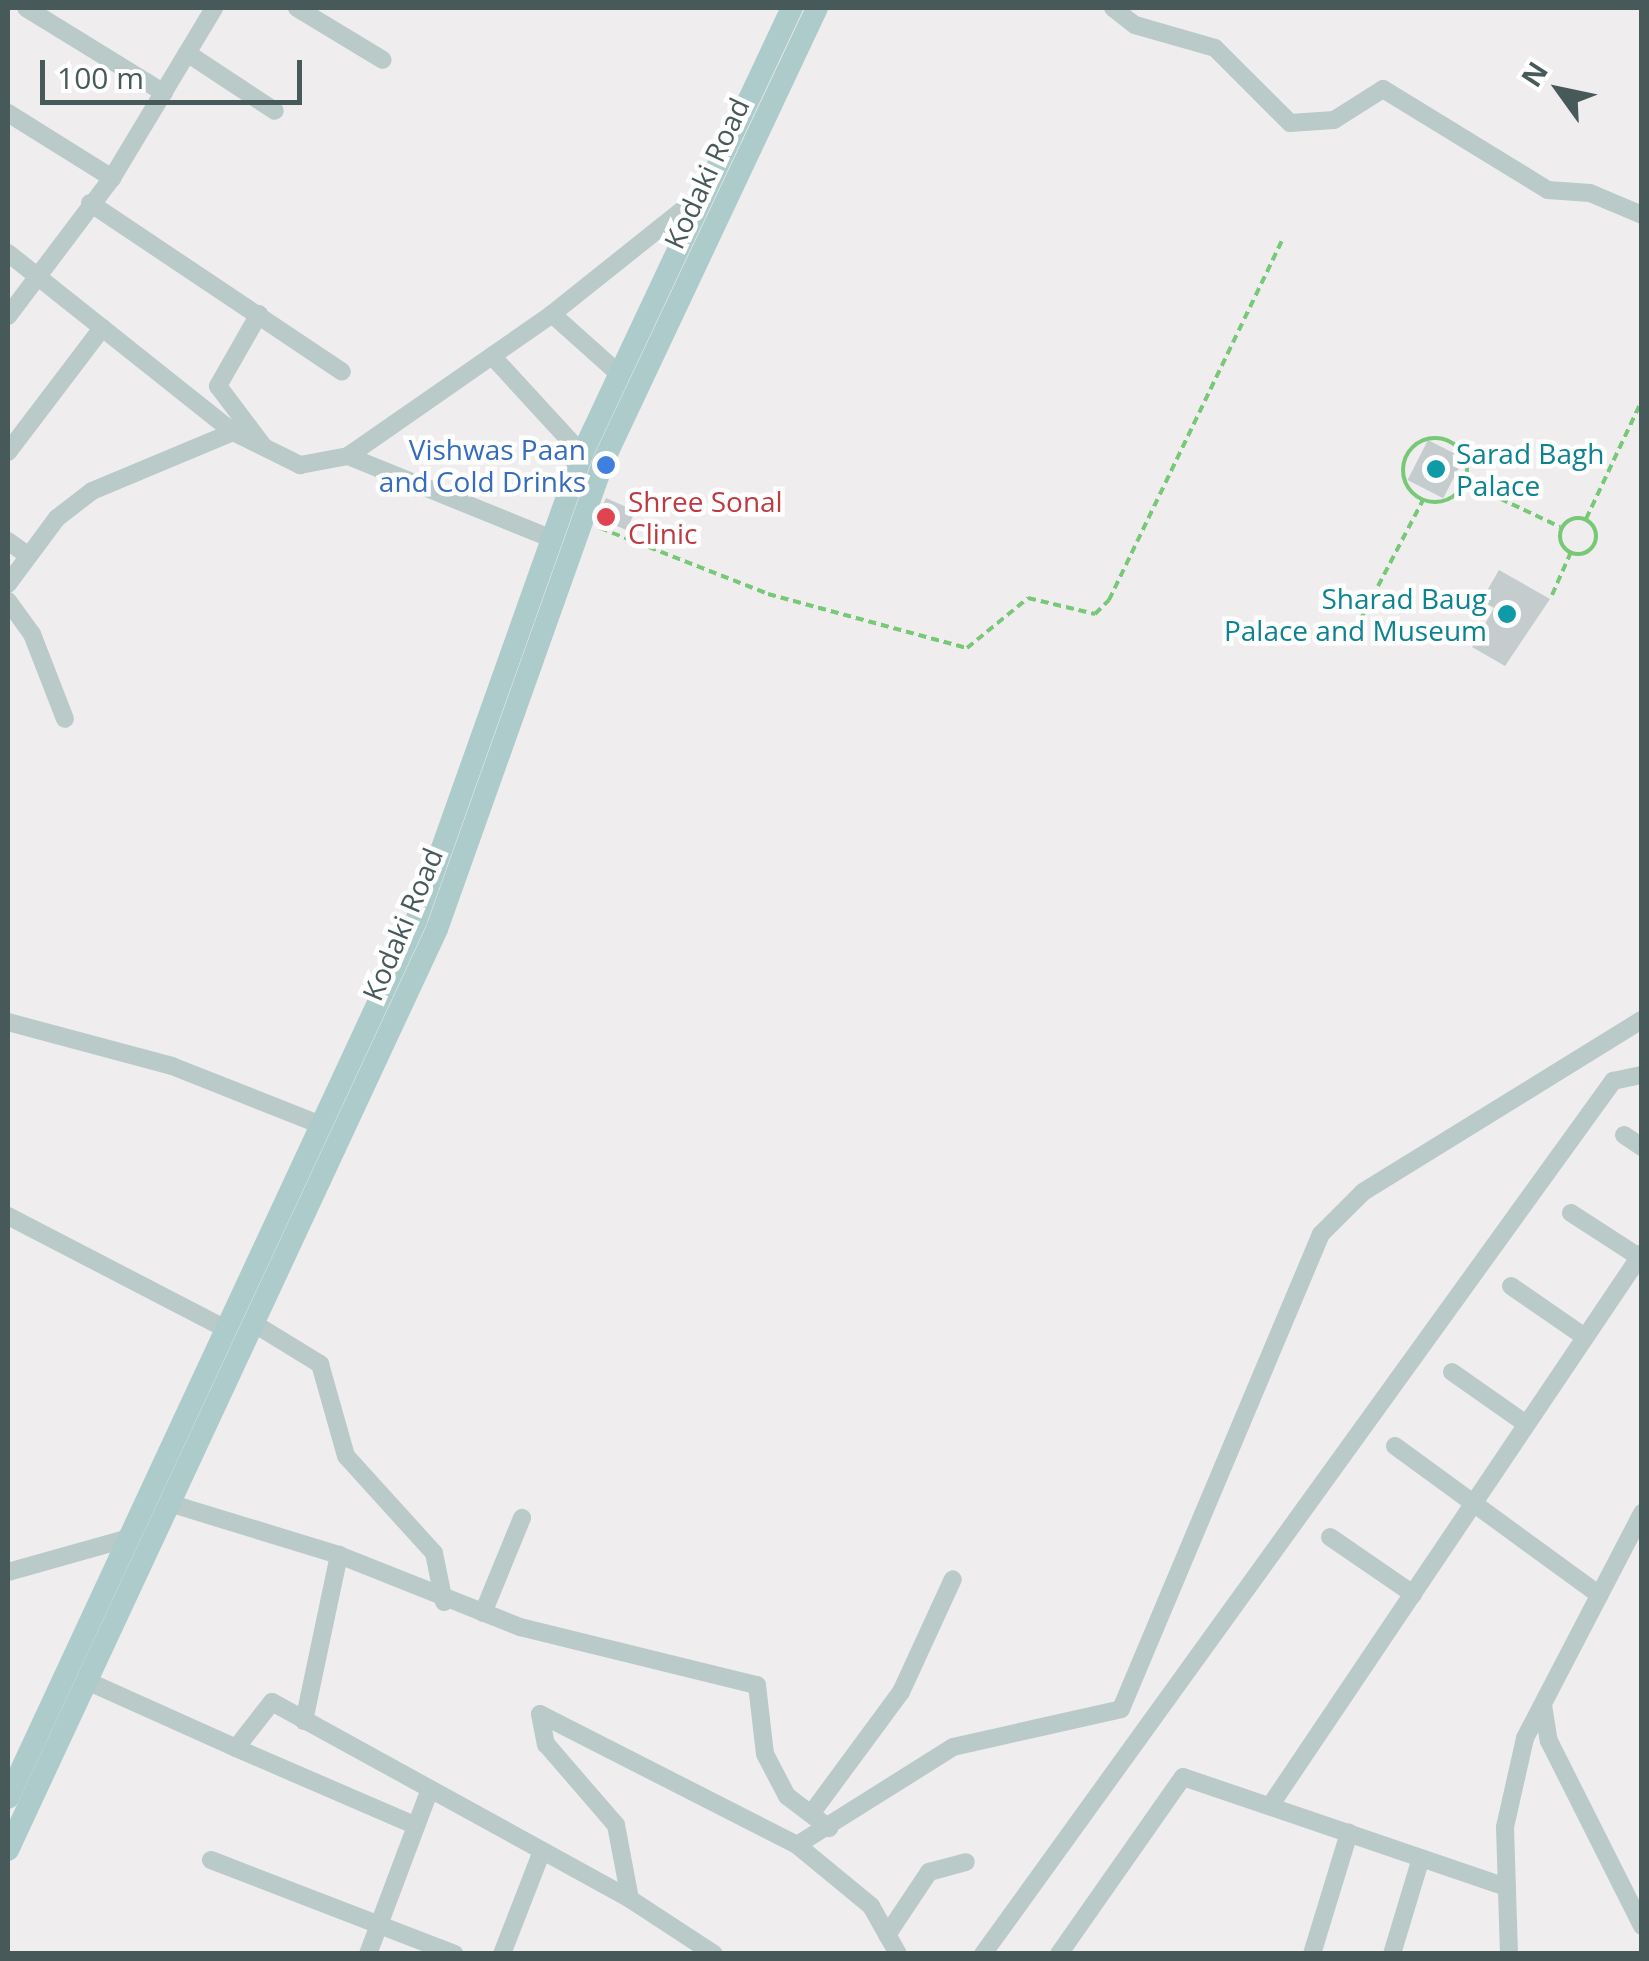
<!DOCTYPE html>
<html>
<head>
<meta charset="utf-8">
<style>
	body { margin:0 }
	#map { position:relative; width:1649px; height:1961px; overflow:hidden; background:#f0edef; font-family:"Open Sans",sans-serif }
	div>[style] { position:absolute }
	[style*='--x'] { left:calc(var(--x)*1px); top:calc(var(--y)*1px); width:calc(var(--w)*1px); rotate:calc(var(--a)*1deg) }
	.building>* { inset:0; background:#c5cccd; transform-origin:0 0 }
	.path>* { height:4px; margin-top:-2px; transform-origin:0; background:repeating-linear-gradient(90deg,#77c977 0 8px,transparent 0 13px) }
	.path>.ring { margin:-2px; padding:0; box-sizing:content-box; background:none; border:4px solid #77c977; border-radius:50% }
	.minor>* { height:18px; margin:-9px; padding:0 9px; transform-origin:9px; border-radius:9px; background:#b9cac9 }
	.major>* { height:22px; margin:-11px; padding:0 11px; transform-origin:11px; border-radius:11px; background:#aecbcb }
	.dots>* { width:28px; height:28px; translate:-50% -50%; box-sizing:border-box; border:5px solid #fff; border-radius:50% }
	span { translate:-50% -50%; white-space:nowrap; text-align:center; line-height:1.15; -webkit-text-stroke:9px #fff; paint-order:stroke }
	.street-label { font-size:28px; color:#475a59 }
	.shop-label { font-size:28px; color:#366cbe }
	.right { translate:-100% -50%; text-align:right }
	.culture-label { font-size:28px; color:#0d838f }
	.left { translate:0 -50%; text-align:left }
	.health-label { font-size:28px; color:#be3a42 }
	.frame { position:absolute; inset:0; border:10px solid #475a59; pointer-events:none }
	.north { position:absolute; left:1509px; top:40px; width:100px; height:100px; -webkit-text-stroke:8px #fff; paint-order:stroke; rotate:303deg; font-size:28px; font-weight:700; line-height:40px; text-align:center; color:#475a59 }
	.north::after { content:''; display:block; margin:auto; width:35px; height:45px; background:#475a59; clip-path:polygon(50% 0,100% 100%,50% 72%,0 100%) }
	.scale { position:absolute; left:40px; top:60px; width:262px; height:45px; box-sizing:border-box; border:5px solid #475a59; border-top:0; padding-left:12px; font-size:30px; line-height:35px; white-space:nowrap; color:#475a59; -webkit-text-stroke:8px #fff; paint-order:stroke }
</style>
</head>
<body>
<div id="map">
	<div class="building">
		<i style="left:1428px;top:440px;width:40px;height:45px;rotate:27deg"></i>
		<i style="left:606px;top:498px;width:32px;height:21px;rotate:24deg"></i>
		<i style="clip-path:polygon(1499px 570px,1550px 599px,1505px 666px,1472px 647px,1494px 608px,1481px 601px)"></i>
	</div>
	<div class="path">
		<i class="ring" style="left:1403px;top:438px;width:60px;height:60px"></i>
		<i style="--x:1465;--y:482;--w:105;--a:25.3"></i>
		<i class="ring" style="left:1560px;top:518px;width:32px;height:32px"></i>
		<i style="--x:1586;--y:519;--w:132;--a:-64.8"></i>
		<i style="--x:600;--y:528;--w:180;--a:21.4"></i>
		<i style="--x:768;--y:594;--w:206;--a:15.2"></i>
		<i style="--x:967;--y:648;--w:79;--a:-39.3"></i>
		<i style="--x:1028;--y:598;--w:69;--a:13.4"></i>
		<i style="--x:1095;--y:614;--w:20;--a:-45"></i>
		<i style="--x:1109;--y:600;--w:399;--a:-64.3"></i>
		<i style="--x:1552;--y:595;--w:47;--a:-66.2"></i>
		<i style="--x:1354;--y:632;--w:149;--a:-62.4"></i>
	</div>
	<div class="minor">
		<i style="--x:26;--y:8;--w:162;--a:31.6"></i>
		<i style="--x:297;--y:8;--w:100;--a:31.2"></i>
		<i style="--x:1113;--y:8;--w:28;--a:38"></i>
		<i style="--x:1135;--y:25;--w:83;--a:16"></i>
		<i style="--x:1215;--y:48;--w:106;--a:45"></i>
		<i style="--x:1290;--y:123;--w:44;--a:-3.9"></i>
		<i style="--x:1334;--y:120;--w:58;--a:-32.3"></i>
		<i style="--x:1383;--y:89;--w:193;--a:31.5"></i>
		<i style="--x:1548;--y:190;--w:42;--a:4.1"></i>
		<i style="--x:1590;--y:193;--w:56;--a:22.9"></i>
		<i style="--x:187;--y:53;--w:105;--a:33.4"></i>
		<i style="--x:8;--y:113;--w:123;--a:32"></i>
		<i style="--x:90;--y:203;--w:303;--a:33.8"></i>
		<i style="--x:8;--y:253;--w:288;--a:38.5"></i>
		<i style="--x:233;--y:432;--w:75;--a:26.2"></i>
		<i style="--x:300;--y:465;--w:49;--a:-10.6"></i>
		<i style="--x:348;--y:456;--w:220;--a:22.1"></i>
		<i style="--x:259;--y:314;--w:83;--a:119.7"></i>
		<i style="--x:218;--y:386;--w:76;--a:53"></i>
		<i style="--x:552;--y:314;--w:90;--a:41.8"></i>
		<i style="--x:8;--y:316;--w:173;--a:-53"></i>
		<i style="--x:112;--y:178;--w:198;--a:-59"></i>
		<i style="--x:492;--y:356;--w:133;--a:47.4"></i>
		<i style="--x:8;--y:452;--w:156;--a:-52.8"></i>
		<i style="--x:348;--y:456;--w:249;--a:-34.8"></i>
		<i style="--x:552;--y:314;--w:196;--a:-38.6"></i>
		<i style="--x:8;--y:541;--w:24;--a:36"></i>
		<i style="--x:8;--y:584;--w:82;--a:-53.4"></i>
		<i style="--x:57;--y:518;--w:44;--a:-37.6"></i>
		<i style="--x:92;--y:491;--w:153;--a:-22.7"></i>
		<i style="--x:8;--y:601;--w:41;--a:54"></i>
		<i style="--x:32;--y:634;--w:91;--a:68.8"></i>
		<i style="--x:8;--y:1022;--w:170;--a:15"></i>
		<i style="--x:172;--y:1066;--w:160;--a:21.6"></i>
		<i style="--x:1624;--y:1135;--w:22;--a:34"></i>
		<i style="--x:1571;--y:1213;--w:81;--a:32.9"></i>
		<i style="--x:8;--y:1216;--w:246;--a:27.4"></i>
		<i style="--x:1511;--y:1286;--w:90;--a:34.6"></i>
		<i style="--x:253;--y:1323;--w:79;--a:31.5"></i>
		<i style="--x:320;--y:1364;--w:96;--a:74.2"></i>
		<i style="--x:346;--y:1456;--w:131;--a:47.8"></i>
		<i style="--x:434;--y:1553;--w:50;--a:78.5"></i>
		<i style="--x:1452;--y:1372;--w:90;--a:35.1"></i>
		<i style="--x:1395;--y:1446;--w:253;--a:36.1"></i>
		<i style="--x:169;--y:1503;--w:178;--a:17"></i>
		<i style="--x:339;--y:1555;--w:195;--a:21.7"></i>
		<i style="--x:520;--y:1627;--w:244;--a:13.8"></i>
		<i style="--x:757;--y:1685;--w:69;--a:83.4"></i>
		<i style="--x:765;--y:1754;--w:47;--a:62.4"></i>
		<i style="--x:787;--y:1796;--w:53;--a:37.3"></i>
		<i style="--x:1330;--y:1537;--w:101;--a:34.5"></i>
		<i style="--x:8;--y:1572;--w:126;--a:-15.7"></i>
		<i style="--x:483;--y:1613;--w:103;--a:-67.7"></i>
		<i style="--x:87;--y:1681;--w:163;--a:24.2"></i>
		<i style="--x:236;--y:1748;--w:58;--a:-52"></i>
		<i style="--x:272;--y:1702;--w:409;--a:28.8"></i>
		<i style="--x:1543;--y:1705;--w:36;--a:81"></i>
		<i style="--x:1549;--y:1741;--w:207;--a:63.3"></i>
		<i style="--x:540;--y:1714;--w:288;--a:27"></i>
		<i style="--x:797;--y:1845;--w:184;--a:-32.1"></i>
		<i style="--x:953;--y:1747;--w:172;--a:-12.7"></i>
		<i style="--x:1121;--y:1709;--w:515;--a:-67.17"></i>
		<i style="--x:1321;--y:1234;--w:59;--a:-45"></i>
		<i style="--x:1363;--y:1192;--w:328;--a:-31.7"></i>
		<i style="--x:540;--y:1714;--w:31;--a:79"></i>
		<i style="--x:546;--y:1744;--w:107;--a:49.2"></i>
		<i style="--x:616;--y:1825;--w:75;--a:79.3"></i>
		<i style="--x:630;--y:1899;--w:100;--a:33.2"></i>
		<i style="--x:304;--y:1721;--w:170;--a:-78.1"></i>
		<i style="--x:236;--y:1748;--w:196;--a:23.4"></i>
		<i style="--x:1270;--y:1806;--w:666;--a:-56.07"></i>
		<i style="--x:811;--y:1814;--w:152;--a:-53.6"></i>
		<i style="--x:901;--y:1692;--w:124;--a:-65.3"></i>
		<i style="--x:797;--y:1845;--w:96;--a:39.5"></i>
		<i style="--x:871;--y:1906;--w:55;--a:60.6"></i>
		<i style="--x:211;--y:1860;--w:261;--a:21.1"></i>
		<i style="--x:887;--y:1935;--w:76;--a:-56.3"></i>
		<i style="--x:929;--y:1872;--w:38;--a:-15"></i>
		<i style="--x:368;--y:1954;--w:176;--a:-69.4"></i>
		<i style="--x:502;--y:1954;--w:110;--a:-68.8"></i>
		<i style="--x:983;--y:1954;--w:1077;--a:-54.18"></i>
		<i style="--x:1613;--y:1081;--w:30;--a:-12"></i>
		<i style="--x:1059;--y:1954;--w:216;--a:-55"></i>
		<i style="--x:1183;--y:1777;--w:342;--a:18.8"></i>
		<i style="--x:1312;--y:1954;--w:127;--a:-73"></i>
		<i style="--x:1392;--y:1954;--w:100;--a:-73.2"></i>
		<i style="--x:1509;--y:1954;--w:127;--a:-91.8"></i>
		<i style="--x:1505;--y:1827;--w:91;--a:-77.3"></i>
		<i style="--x:1525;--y:1738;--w:254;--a:-62.5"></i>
	</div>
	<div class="major">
		<i style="--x:8;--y:1798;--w:967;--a:-65.05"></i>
		<i style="--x:416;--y:921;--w:496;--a:-70.4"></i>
		<i style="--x:582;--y:454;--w:493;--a:-64.8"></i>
		<i style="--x:8;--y:1850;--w:1016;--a:-65.02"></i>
		<i style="--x:437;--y:929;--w:496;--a:-70.4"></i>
		<i style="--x:603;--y:462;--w:502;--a:-64.76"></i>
	</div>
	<div class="dots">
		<i style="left:606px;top:465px;background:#3f7fe0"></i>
		<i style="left:1436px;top:469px;background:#0f9aa8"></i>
		<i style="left:606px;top:517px;background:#e0444e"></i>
		<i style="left:1507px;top:614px;background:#0f9aa8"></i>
	</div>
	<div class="street-label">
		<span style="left:706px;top:173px;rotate:-65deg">Kodaki Road</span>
		<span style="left:402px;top:924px;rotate:-67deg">Kodaki Road</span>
	</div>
	<div class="shop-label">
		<span class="right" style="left:586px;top:465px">Vishwas Paan<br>and Cold Drinks</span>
	</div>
	<div class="culture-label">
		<span class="left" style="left:1456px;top:469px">Sarad Bagh<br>Palace</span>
		<span class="right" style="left:1487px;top:614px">Sharad Baug<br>Palace and Museum</span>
	</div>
	<div class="health-label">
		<span class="left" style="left:628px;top:517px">Shree Sonal<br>Clinic</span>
	</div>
	<div class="frame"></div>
	<div class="north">N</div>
	<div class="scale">100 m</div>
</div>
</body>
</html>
